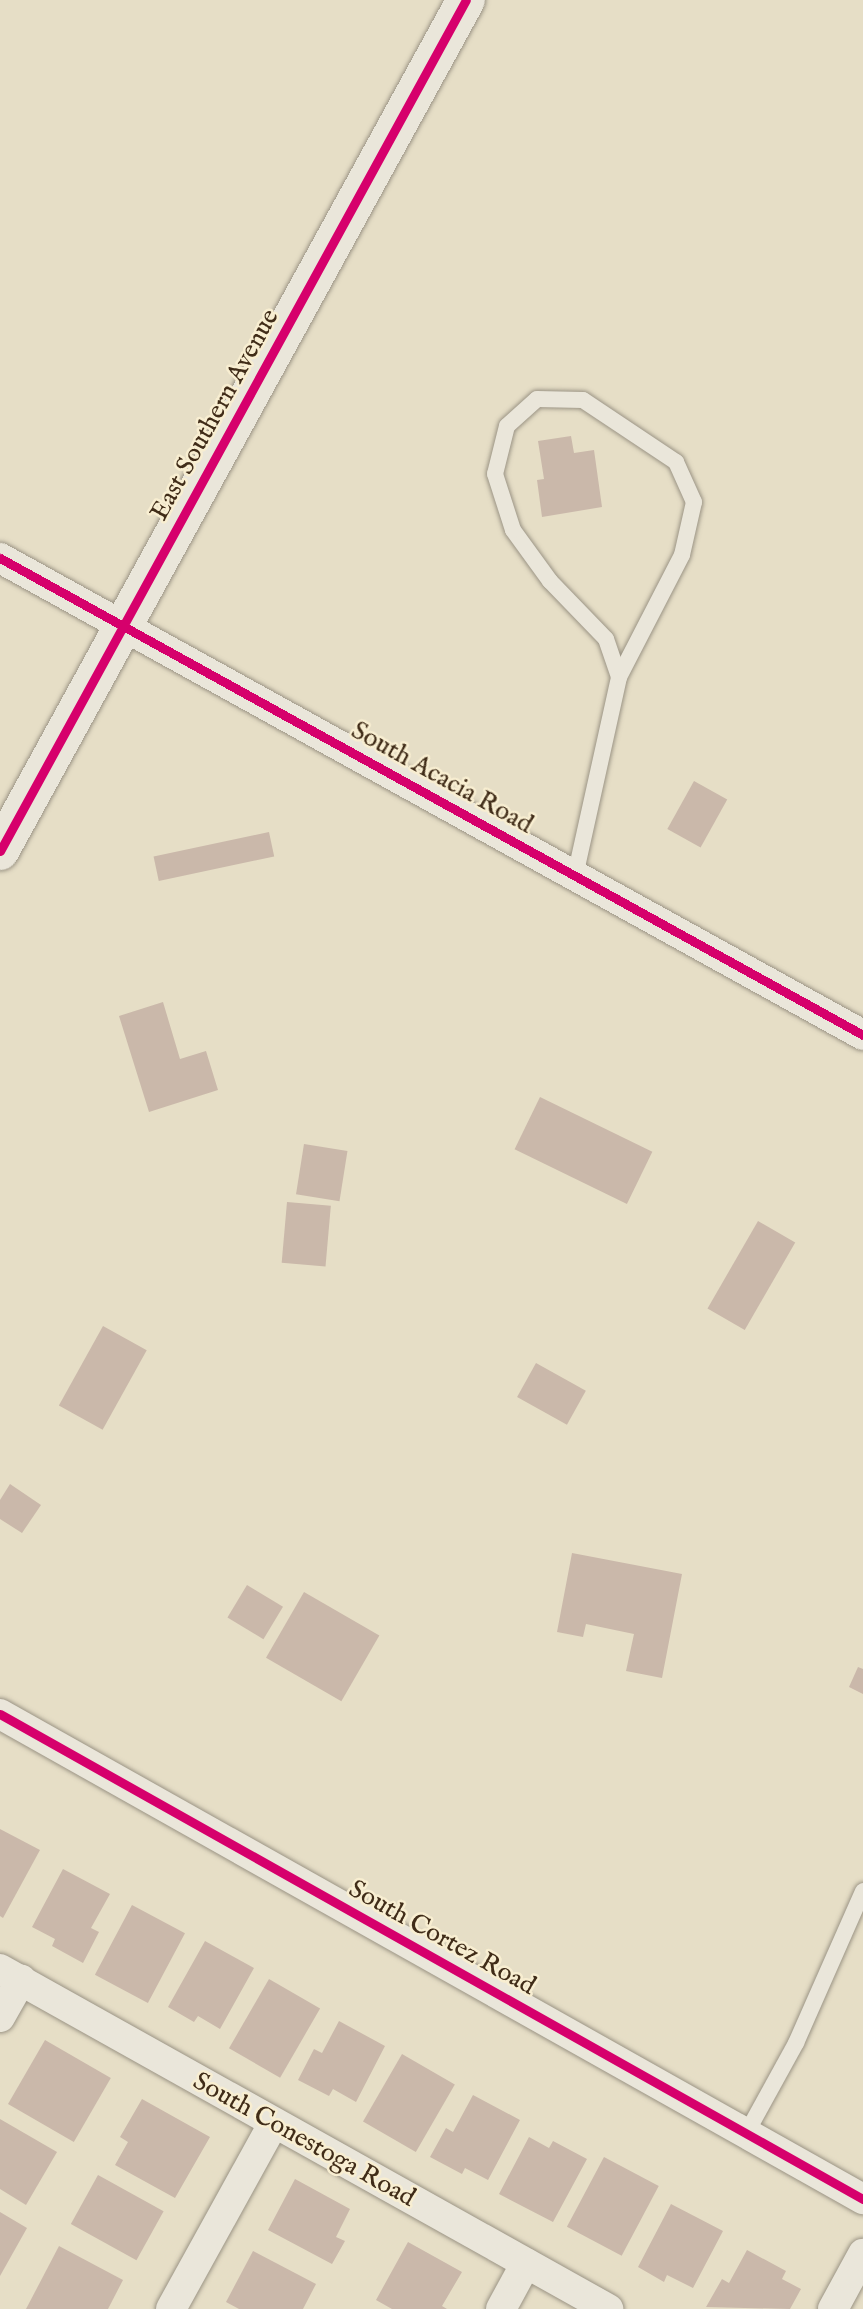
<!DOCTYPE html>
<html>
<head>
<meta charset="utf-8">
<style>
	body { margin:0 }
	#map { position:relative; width:863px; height:2309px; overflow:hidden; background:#e6dec6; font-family:"IM FELL English",serif }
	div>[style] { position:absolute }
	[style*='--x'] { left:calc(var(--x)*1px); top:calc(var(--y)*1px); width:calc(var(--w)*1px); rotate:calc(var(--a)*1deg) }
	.building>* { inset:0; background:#cab8aa; transform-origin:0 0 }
	.roads { filter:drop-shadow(0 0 2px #9b9485) drop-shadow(0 0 2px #9b9485) }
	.service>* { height:16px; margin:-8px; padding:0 8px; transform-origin:8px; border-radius:8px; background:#eae6da }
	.minor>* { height:30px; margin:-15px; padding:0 15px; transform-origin:15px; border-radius:15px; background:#eae6da }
	.tertiary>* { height:38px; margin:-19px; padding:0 19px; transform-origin:19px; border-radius:19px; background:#eae6da }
	.cycleway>* { height:9px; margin:-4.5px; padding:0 4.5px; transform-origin:4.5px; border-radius:4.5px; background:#d6006c }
	span { translate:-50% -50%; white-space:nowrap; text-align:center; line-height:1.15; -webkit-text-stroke:5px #f8eed1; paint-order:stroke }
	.street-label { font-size:26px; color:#402c18 }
</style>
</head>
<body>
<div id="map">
	<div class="building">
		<i style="clip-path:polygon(571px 436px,574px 453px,594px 450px,602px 507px,542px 517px,537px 480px,544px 479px,538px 441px)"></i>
		<i style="left:694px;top:781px;width:38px;height:55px;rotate:29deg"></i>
		<i style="left:269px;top:832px;width:25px;height:118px;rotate:78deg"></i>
		<i style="clip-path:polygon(163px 1002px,180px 1059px,206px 1051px,218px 1090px,149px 1112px,119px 1016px)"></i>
		<i style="left:540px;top:1097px;width:125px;height:58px;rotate:26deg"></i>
		<i style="left:304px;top:1144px;width:44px;height:51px;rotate:9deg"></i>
		<i style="left:287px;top:1202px;width:44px;height:61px;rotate:5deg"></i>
		<i style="left:758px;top:1221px;width:43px;height:101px;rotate:30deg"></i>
		<i style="left:103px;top:1326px;width:50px;height:91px;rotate:29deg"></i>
		<i style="left:536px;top:1363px;width:57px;height:39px;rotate:29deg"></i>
		<i style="clip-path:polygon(10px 1484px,41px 1505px,22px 1533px,0 1519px,0 1500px)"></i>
		<i style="clip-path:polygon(572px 1553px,682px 1574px,662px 1678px,626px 1671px,634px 1634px,586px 1624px,583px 1637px,557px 1632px)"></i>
		<i style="left:247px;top:1585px;width:42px;height:38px;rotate:31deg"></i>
		<i style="left:304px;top:1592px;width:87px;height:76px;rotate:30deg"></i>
		<i style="clip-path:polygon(858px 1667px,863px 1669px,863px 1694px,849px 1687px)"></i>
		<i style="clip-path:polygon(0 1829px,40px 1850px,3px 1918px,0 1916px)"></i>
		<i style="clip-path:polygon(63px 1869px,110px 1894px,91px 1928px,99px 1932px,83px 1963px,52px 1946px,55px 1939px,32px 1927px)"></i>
		<i style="left:132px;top:1905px;width:60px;height:79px;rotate:28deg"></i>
		<i style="clip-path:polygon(205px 1941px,254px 1968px,220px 2029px,198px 2016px,194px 2022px,168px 2007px)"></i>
		<i style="left:269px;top:1979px;width:59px;height:80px;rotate:30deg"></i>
		<i style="clip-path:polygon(339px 2021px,385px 2046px,356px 2102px,333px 2089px,329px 2096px,298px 2080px,314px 2049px,322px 2053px)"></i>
		<i style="left:45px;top:2040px;width:76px;height:74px;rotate:30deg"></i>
		<i style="left:402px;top:2054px;width:61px;height:78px;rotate:30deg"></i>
		<i style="clip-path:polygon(473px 2095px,520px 2120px,488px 2180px,465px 2168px,462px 2174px,430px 2157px,446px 2128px,453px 2132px)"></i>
		<i style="clip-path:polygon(142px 2099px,210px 2137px,175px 2198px,115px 2165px,128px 2142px,120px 2137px)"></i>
		<i style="clip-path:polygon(0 2119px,57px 2152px,26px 2205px,0 2189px)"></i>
		<i style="clip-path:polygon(529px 2137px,549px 2148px,553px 2141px,587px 2159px,553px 2222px,499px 2194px)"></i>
		<i style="left:604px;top:2157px;width:62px;height:79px;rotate:28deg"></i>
		<i style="left:98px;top:2175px;width:75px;height:56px;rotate:29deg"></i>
		<i style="clip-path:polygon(295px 2179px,350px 2209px,336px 2237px,345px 2241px,332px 2264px,268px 2230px)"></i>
		<i style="clip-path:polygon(671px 2204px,723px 2231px,693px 2288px,667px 2275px,664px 2282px,638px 2267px)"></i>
		<i style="clip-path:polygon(0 2212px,27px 2228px,0 2276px)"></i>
		<i style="clip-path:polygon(408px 2242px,462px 2272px,442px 2306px,447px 2309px,392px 2309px,376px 2300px)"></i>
		<i style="clip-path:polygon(59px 2246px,123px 2280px,108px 2309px,26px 2309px)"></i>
		<i style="clip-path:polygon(747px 2250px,786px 2271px,782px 2279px,801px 2289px,790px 2309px,706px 2307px,722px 2279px,729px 2283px)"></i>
		<i style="clip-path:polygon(253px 2251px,316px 2284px,303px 2309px,239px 2309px,226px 2302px)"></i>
	</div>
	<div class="roads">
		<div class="service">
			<i style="--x:575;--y:876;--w:204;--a:-77.5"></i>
			<i style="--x:619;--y:677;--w:40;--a:-108.9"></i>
			<i style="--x:606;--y:639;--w:81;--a:-134"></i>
			<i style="--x:550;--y:581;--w:63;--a:-126"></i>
			<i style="--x:513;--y:530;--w:59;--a:-107.8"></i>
			<i style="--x:495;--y:474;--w:49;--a:-76"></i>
			<i style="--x:507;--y:426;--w:40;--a:-42"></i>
			<i style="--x:537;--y:399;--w:46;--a:1.2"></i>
			<i style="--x:583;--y:400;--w:112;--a:33.7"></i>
			<i style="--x:676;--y:462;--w:44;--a:65.8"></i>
			<i style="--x:694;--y:502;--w:54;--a:102.8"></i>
			<i style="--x:682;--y:555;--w:137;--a:117.3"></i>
			<i style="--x:746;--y:2134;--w:104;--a:-61.2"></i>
			<i style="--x:796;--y:2043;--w:166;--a:-66.2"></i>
		</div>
		<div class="minor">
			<i style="--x:0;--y:558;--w:986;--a:28.93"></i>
			<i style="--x:0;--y:1714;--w:990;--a:29.34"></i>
			<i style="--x:0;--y:1969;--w:697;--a:29.21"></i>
			<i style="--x:0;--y:2017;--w:43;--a:-60.4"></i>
			<i style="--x:171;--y:2309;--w:211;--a:-61.1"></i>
			<i style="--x:501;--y:2309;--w:52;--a:-61.5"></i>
			<i style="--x:833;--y:2309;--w:63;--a:-61.4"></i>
		</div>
		<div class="tertiary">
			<i style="--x:0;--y:851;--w:970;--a:-61.3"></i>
		</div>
	</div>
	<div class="cycleway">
		<i style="--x:0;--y:558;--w:986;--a:28.93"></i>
		<i style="--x:0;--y:851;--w:970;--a:-61.3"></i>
		<i style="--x:0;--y:1714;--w:990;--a:29.34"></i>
	</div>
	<div class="street-label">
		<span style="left:215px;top:415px;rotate:-61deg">East Southern Avenue</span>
		<span style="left:442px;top:778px;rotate:29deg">South Acacia Road</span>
		<span style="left:442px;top:1938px;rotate:29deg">South Cortez Road</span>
		<span style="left:304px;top:2140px;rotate:29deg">South Conestoga Road</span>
	</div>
</div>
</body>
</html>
